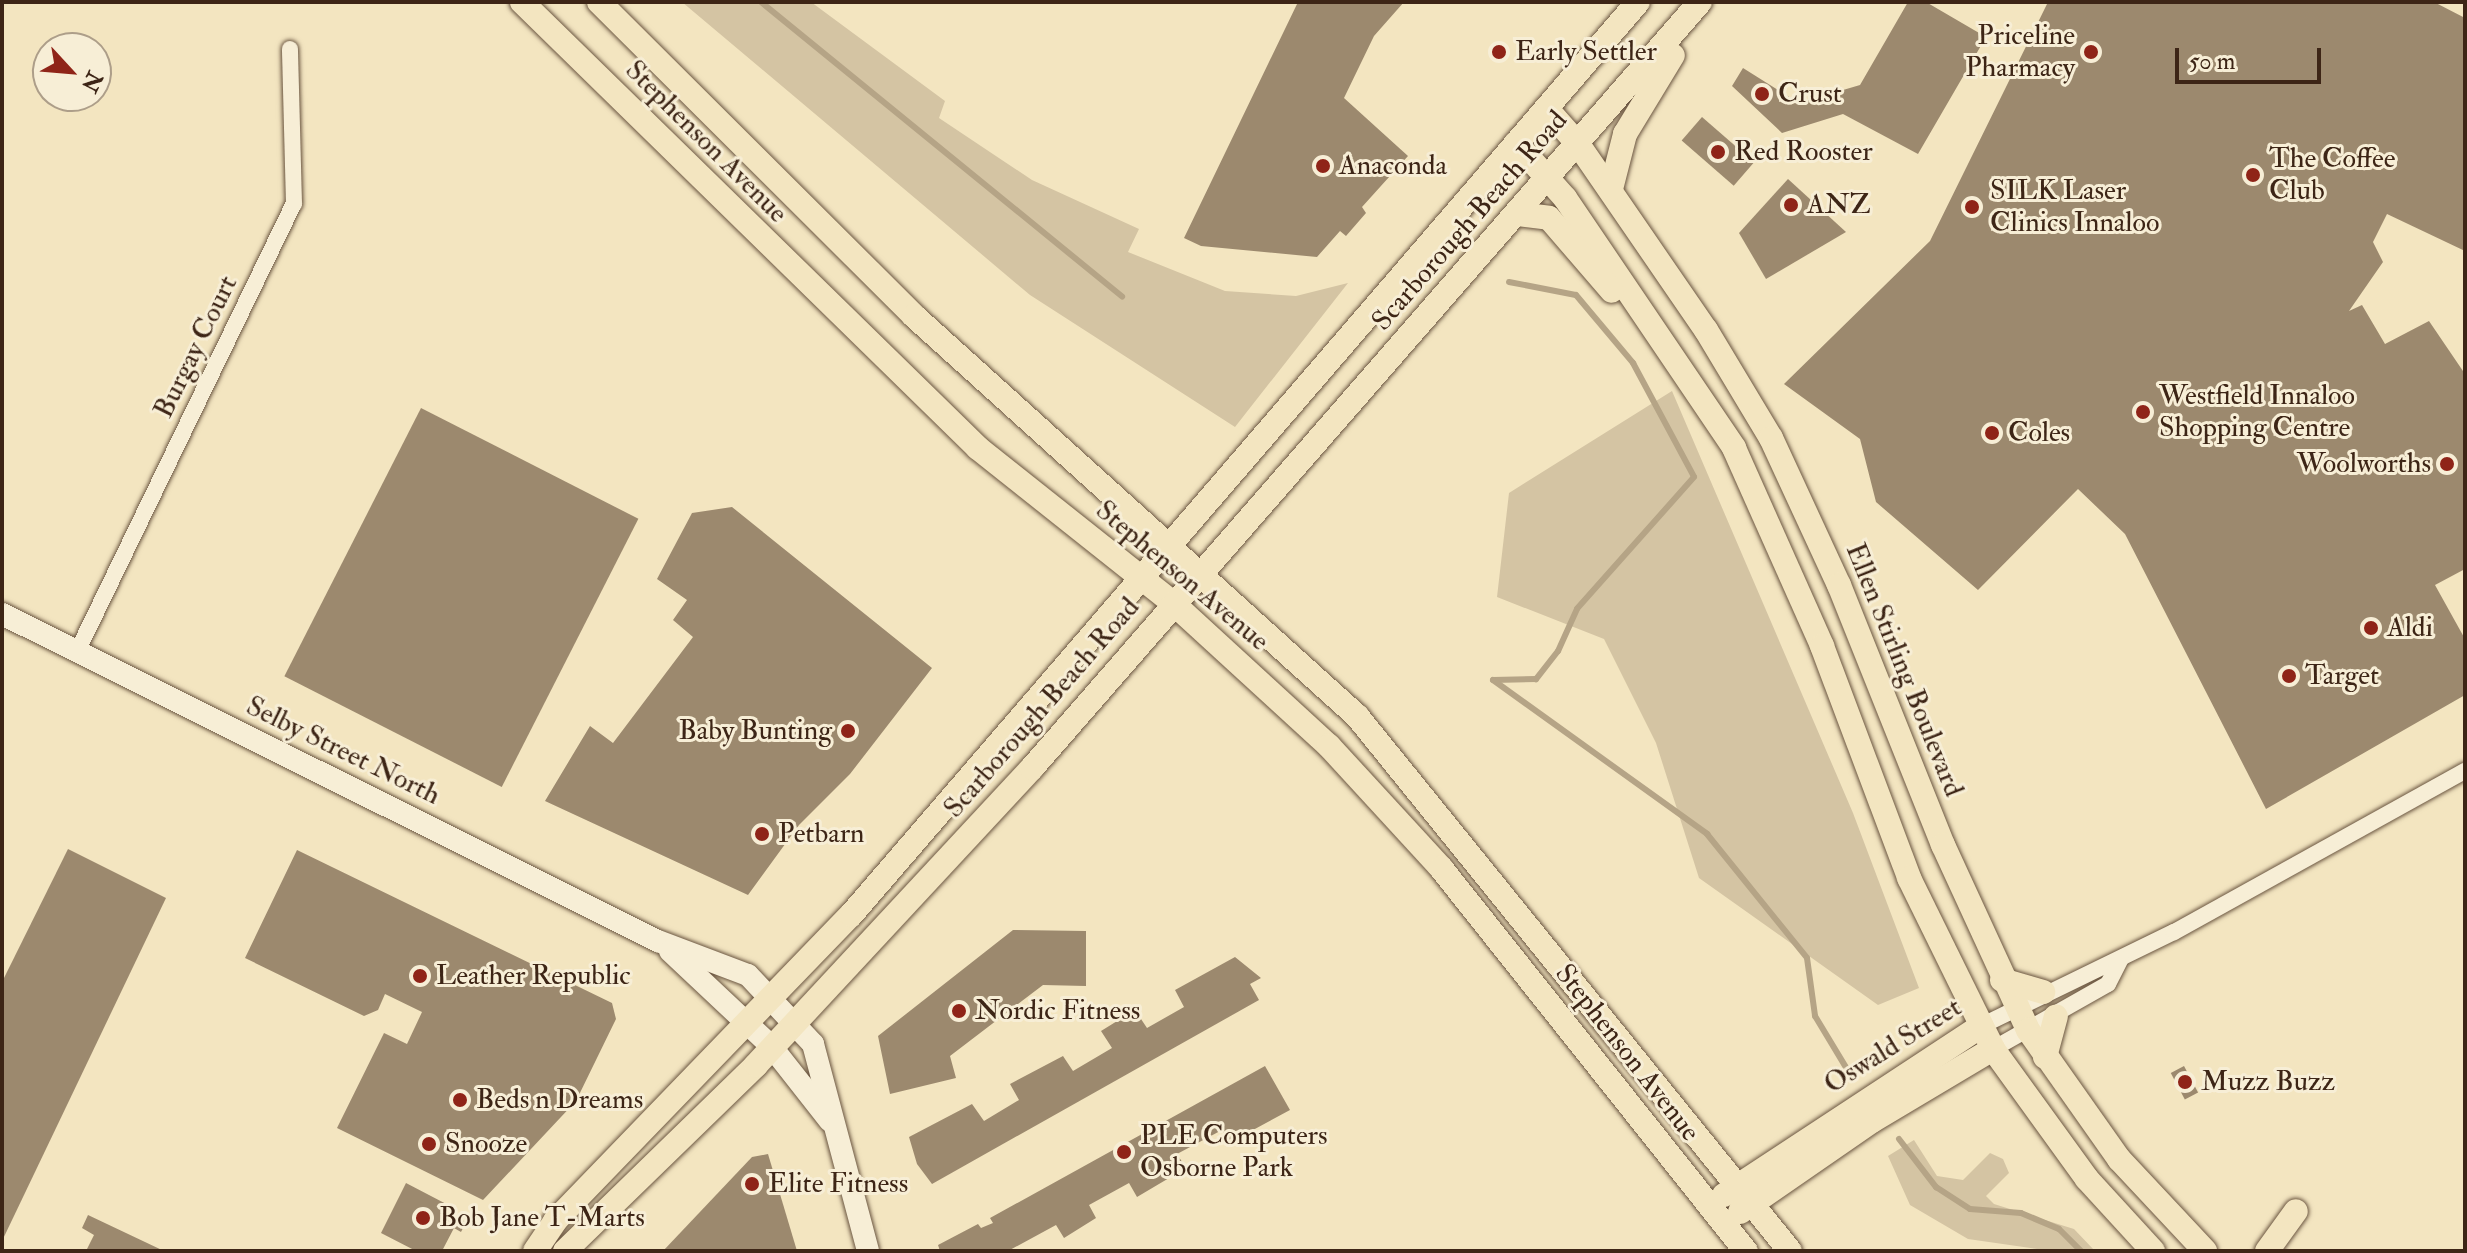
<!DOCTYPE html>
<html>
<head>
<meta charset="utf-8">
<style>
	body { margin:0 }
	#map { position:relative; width:2467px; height:1253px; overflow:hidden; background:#f3e5c0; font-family:"IM FELL Double Pica",serif }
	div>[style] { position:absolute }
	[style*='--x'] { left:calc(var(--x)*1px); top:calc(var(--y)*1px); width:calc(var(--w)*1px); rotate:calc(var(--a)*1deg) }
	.green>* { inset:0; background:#d4c4a3 }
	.stream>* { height:6px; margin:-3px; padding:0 3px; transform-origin:3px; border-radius:3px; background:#b5a486 }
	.building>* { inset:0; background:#9c896e; transform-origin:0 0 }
	.roads { filter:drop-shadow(0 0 2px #6a5540) drop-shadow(0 0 2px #6a5540) }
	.minor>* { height:16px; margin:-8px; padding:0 8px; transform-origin:8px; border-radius:8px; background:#f7eed6 }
	.secondary>* { height:22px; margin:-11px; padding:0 11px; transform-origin:11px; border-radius:11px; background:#f7eed6 }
	.primary>* { height:24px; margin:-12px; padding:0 12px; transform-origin:12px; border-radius:12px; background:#f3e5c0 }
	.dots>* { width:22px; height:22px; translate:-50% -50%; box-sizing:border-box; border:4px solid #f7eed6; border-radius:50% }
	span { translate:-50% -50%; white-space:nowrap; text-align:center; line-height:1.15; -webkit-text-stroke:6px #f7eed6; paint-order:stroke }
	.poi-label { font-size:28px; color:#3d2516 }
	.right { translate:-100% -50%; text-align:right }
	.left { translate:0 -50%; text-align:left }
	.street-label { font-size:28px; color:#3d2516 }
	.frame { position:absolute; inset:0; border:4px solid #3d2516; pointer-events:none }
	.north { position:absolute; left:32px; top:32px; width:80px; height:80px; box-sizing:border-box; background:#f7eed6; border:2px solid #ad9e89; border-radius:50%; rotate:116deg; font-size:22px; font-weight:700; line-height:32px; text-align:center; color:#3d2516 }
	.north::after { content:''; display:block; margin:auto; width:28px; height:36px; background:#8f2418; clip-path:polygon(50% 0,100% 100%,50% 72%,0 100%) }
	.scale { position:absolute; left:2175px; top:48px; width:146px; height:36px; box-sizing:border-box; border:4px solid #3d2516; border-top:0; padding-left:10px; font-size:24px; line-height:28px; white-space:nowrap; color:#3d2516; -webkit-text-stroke:6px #f7eed6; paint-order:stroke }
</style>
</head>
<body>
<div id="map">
	<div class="green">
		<i style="clip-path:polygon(682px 2px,811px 2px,945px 101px,939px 118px,1032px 180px,1139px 229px,1128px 252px,1225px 291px,1296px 296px,1348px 283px,1235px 427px,1030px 295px)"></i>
		<i style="clip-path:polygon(1672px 391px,1853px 813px,1919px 988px,1878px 1005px,1699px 878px,1656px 743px,1604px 639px,1497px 597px,1509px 493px)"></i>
		<i style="clip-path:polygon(1914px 1140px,1937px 1176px,1963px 1180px,1990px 1153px,2003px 1159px,2009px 1173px,1986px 1196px,1994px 1204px,2074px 1229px,2094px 1250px,2131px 1251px,1968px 1251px,2037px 1249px,1968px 1239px,1910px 1205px,1888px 1156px)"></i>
	</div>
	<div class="stream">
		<i style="--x:761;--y:2;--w:466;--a:39.2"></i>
		<i style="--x:1509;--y:282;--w:68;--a:11"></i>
		<i style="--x:1576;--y:295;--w:89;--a:50"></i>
		<i style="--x:1633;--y:363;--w:129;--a:61.8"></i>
		<i style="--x:1694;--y:477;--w:176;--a:131.6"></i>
		<i style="--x:1577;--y:609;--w:46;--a:114.3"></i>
		<i style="--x:1558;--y:651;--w:36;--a:128"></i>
		<i style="--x:1536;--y:679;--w:43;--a:178.7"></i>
		<i style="--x:1493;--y:680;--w:264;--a:35.7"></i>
		<i style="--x:1707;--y:834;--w:159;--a:51.1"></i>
		<i style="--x:1807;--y:958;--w:59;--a:82.1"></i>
		<i style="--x:1815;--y:1016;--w:62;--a:58.9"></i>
		<i style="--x:1899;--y:1139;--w:61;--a:52.4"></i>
		<i style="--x:1936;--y:1187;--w:40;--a:32.9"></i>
		<i style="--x:1970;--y:1209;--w:51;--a:4.5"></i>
		<i style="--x:2021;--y:1213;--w:41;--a:22.8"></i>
		<i style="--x:2059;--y:1229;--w:31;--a:45"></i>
	</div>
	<div class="building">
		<i style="clip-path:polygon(1298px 2px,1404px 2px,1374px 36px,1344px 98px,1408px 156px,1362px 207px,1366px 213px,1346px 236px,1340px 231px,1317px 257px,1201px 246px,1184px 238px)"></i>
		<i style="clip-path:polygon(1908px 2px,1926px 2px,1986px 37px,1918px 154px,1843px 114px,1782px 133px,1732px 86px,1743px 68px,1799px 103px,1860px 85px)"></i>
		<i style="clip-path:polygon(2048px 2px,2434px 2px,2465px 18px,2465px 251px,2387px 214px,2373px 242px,2383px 262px,2349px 311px,2362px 305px,2385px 344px,2429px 321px,2465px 374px,2465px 569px,2435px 585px,2465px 639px,2465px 695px,2266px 809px,2125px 534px,2078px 489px,1978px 590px,1876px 502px,1860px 439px,1784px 384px,1930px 241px)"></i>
		<i style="left:1702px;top:117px;width:69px;height:31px;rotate:41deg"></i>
		<i style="clip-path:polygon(1788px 179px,1846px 232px,1766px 279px,1739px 233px)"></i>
		<i style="left:421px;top:408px;width:244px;height:301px;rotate:27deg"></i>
		<i style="clip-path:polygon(732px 507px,932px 668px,850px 774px,799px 825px,748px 895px,545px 801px,590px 726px,613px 743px,693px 637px,673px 620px,687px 600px,657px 579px,692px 513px)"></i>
		<i style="clip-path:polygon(68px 849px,166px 898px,2px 1241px,2px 982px)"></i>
		<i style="clip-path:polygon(297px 850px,612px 1003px,616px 1019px,576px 1101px,483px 1200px,337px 1128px,384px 1033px,407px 1044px,422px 1012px,385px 994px,378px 1010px,364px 1016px,245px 958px)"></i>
		<i style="clip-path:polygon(1013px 930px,1086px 931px,1086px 986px,1043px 985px,950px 1056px,956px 1078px,890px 1094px,878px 1036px)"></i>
		<i style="clip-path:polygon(1235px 957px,1261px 978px,1250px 984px,1259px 1000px,932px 1184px,917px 1164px,909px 1137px,972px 1104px,984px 1121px,1019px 1100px,1010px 1084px,1063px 1056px,1073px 1071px,1112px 1048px,1101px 1031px,1135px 1010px,1147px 1028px,1184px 1007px,1175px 990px)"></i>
		<i style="clip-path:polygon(1265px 1066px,1290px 1110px,1229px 1143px,1222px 1130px,1177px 1154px,1186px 1168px,1137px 1197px,1129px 1183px,1089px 1205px,1096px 1218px,1064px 1238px,1056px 1225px,1008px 1251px,940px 1251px,938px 1245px,978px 1224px,981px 1228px,993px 1223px,990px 1218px)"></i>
		<i style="left:2184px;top:1066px;width:30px;height:15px;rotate:62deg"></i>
		<i style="clip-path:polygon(768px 1154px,797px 1251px,663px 1251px,752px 1157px)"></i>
		<i style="clip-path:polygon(406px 1183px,452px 1207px,449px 1213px,466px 1222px,461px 1232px,454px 1228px,442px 1251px,416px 1251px,381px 1233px)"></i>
		<i style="clip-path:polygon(88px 1215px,164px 1251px,86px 1251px,94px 1235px,82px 1228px)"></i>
	</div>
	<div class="roads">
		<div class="minor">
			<i style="--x:77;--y:652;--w:498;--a:-64.2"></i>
			<i style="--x:294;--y:204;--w:155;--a:-91.5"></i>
			<i style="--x:1981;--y:1026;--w:215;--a:-26"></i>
			<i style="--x:2174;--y:932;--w:333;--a:-29"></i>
			<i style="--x:1993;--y:1049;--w:132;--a:-29.5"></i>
			<i style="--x:2108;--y:984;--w:28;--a:-63"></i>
		</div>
		<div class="secondary">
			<i style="--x:2;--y:614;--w:733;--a:26.5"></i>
			<i style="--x:658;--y:941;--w:96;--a:20.7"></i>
			<i style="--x:748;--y:975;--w:95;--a:46.7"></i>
			<i style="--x:813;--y:1044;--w:214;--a:75.1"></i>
			<i style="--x:670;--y:951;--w:139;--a:43.2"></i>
			<i style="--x:771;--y:1046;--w:95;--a:51.8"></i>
		</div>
		<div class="primary">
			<i style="--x:522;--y:2;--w:638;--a:44.36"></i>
			<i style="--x:978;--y:448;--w:251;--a:38.5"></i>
			<i style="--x:1174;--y:604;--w:210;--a:42.5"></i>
			<i style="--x:1329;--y:746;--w:166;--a:47.4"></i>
			<i style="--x:1441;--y:868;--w:490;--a:51.5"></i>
			<i style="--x:599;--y:2;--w:445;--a:44.9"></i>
			<i style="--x:914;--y:316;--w:597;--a:42.08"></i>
			<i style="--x:1357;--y:716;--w:688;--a:51.02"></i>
			<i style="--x:1547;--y:109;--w:47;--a:48.5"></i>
			<i style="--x:1578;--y:144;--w:226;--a:55.5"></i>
			<i style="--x:1706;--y:330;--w:126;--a:59"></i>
			<i style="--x:1771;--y:438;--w:162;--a:65.2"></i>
			<i style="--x:1839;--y:585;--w:280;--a:68.2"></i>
			<i style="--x:1943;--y:845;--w:204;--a:65.3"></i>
			<i style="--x:2028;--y:1030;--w:158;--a:54.8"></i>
			<i style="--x:2119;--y:1159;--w:126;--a:46.9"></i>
			<i style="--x:1516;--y:143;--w:74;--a:48.3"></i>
			<i style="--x:1565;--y:198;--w:302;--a:55.9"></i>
			<i style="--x:1734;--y:448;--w:217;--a:66"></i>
			<i style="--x:1822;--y:646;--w:248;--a:69.4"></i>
			<i style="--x:1909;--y:878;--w:191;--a:63.8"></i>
			<i style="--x:1993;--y:1049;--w:160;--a:54.1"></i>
			<i style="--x:2087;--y:1179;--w:98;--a:47.5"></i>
			<i style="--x:1611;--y:189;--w:57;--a:-75.7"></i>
			<i style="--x:1625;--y:134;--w:92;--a:-58.7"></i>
			<i style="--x:1518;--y:214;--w:31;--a:7"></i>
			<i style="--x:1549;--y:218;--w:96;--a:49.2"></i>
			<i style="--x:2002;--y:980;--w:43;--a:16.3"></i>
			<i style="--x:2045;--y:1057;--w:42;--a:-75"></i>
			<i style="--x:1724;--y:1195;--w:308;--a:-33.3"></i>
			<i style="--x:1740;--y:1212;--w:160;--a:-34.6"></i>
			<i style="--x:1872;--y:1121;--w:141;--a:-30.8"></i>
			<i style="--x:535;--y:1251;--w:36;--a:-56"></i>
			<i style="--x:555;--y:1221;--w:426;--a:-46"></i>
			<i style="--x:851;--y:915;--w:1205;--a:-49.24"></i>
			<i style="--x:565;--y:1251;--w:267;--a:-44.2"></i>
			<i style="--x:756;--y:1065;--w:405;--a:-47.1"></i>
			<i style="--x:1032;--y:768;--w:1016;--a:-48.91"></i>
			<i style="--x:2267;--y:1251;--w:49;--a:-54.1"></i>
		</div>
	</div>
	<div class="dots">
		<i style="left:1499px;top:52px;background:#8f2418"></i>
		<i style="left:2091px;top:52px;background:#8f2418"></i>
		<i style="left:1762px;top:94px;background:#8f2418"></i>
		<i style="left:1718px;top:152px;background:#8f2418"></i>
		<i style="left:1323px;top:166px;background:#8f2418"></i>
		<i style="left:2253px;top:175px;background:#8f2418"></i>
		<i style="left:1791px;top:205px;background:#8f2418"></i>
		<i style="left:1972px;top:207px;background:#8f2418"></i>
		<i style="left:2143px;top:412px;background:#8f2418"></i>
		<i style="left:1992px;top:433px;background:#8f2418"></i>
		<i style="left:2447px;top:464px;background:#8f2418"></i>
		<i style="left:2371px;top:628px;background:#8f2418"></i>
		<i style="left:2289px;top:676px;background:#8f2418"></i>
		<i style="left:848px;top:731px;background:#8f2418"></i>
		<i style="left:762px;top:834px;background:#8f2418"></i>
		<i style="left:420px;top:976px;background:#8f2418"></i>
		<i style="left:959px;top:1011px;background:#8f2418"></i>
		<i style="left:2185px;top:1082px;background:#8f2418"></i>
		<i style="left:460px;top:1100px;background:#8f2418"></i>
		<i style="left:429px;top:1144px;background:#8f2418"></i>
		<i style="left:1124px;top:1152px;background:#8f2418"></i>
		<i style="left:752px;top:1184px;background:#8f2418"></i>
		<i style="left:423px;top:1218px;background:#8f2418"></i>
	</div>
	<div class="poi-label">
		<span class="right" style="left:2075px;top:52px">Priceline<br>Pharmacy</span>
		<span class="left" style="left:1515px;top:52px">Early Settler</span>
		<span class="left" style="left:1778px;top:94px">Crust</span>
		<span class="left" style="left:1734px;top:152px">Red Rooster</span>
		<span class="left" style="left:2269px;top:175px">The Coffee<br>Club</span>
		<span class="left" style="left:1339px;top:166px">Anaconda</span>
		<span class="left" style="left:1990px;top:207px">SILK Laser<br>Clinics Innaloo</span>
		<span class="left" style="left:1807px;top:205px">ANZ</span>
		<span class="left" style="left:2159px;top:412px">Westfield Innaloo<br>Shopping Centre</span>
		<span class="left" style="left:2008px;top:433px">Coles</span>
		<span class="right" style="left:2431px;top:464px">Woolworths</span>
		<span class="left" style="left:2387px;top:628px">Aldi</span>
		<span class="left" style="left:2305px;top:676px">Target</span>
		<span class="right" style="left:832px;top:731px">Baby Bunting</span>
		<span class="left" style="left:778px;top:834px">Petbarn</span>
		<span class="left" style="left:436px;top:976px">Leather Republic</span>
		<span class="left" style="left:975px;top:1011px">Nordic Fitness</span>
		<span class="left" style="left:2201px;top:1082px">Muzz Buzz</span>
		<span class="left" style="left:476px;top:1100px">Beds n Dreams</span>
		<span class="left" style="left:1140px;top:1152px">PLE Computers<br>Osborne Park</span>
		<span class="left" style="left:445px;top:1144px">Snooze</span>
		<span class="left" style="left:768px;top:1184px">Elite Fitness</span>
		<span class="left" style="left:439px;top:1218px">Bob Jane T-Marts</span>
	</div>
	<div class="street-label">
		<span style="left:706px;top:142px;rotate:45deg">Stephenson Avenue</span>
		<span style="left:1470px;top:221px;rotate:-49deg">Scarborough Beach Road</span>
		<span style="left:196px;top:347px;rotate:-64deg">Burgay Court</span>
		<span style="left:1182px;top:576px;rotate:40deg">Stephenson Avenue</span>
		<span style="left:1904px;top:670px;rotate:68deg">Ellen Stirling Boulevard</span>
		<span style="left:1042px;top:708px;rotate:-49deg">Scarborough Beach Road</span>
		<span style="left:343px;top:751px;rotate:26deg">Selby Street North</span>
		<span style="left:1893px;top:1046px;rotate:-32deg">Oswald Street</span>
		<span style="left:1627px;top:1053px;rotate:52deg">Stephenson Avenue</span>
	</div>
	<div class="frame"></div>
	<div class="north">N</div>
	<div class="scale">50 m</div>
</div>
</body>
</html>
